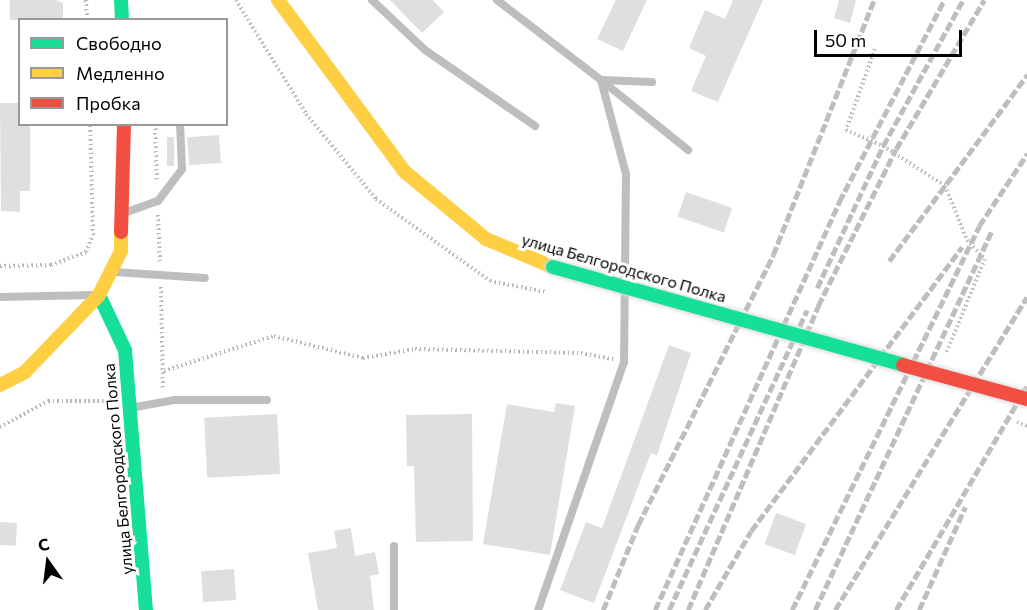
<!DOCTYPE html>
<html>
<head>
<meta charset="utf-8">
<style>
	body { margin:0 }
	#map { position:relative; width:1027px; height:610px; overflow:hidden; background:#fff; font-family:Commissioner,sans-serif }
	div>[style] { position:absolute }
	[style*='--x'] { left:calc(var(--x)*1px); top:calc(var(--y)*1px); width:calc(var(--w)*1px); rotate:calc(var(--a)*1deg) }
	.building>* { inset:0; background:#dfdfdf; transform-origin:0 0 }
	.path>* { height:4px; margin-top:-2px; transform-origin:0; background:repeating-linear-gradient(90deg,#b9b9b9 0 1.5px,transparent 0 4.5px) }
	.lane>* { height:8px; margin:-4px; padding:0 4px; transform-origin:4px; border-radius:4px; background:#bebebe }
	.fast>* { height:14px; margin:-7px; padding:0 7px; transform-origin:7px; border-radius:7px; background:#16e098 }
	.slow>* { height:14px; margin:-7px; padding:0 7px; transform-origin:7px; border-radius:7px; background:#ffcf43 }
	.jam>* { height:14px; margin:-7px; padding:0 7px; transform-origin:7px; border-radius:7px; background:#f24e42 }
	.rail>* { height:4.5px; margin-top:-2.25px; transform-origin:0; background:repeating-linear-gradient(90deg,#bebebe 0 9px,transparent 0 12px) }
	.bridges { filter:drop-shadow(0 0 2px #dbdbdb) drop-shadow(0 0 2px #dbdbdb) }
	.fast-bridge>* { height:14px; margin:-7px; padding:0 7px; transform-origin:7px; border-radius:7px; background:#16e098 }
	.jam-bridge>* { height:14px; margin:-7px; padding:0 7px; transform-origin:7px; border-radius:7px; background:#f24e42 }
	span { translate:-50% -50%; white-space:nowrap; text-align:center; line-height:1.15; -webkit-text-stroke:6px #fff; paint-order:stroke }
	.street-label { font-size:16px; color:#000 }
	.legend { position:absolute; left:18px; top:18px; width:210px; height:108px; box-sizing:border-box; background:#fff; border:2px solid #999; margin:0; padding:8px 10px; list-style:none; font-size:18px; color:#000 }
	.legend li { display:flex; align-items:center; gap:12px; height:30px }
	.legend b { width:30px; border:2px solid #999 }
	.north { position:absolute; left:18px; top:532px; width:60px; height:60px; -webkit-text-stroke:4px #fff; paint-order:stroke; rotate:346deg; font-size:16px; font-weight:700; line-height:24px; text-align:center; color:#000 }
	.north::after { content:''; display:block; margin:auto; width:21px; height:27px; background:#000; clip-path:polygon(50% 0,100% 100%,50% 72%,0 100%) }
	.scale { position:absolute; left:814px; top:30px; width:148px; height:27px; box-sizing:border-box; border:3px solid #000; border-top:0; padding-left:8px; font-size:18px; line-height:21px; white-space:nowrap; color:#000; -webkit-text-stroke:4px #fff; paint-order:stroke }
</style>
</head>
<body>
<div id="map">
	<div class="building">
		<i style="clip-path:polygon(10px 0,56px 0,63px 3px,63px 20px,10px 20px)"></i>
		<i style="clip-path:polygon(390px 0,433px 0,444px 12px,422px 33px)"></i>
		<i style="clip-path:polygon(616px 0,647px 0,623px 51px,597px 39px)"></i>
		<i style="clip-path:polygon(733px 0,763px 0,718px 102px,691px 91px,706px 56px,689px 48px,705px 10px,725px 19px)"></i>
		<i style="clip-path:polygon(839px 0,856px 0,850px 23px,834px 18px)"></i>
		<i style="clip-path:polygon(0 103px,20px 103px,20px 124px,30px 124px,30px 191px,20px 191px,20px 212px,1px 211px)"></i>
		<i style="left:219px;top:135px;width:28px;height:32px;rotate:86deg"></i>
		<i style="left:167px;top:137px;width:7px;height:29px"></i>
		<i style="left:686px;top:192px;width:49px;height:26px;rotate:19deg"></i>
		<i style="clip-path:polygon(669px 345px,691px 353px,657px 455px,651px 453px,594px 603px,560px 590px,586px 522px,602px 528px)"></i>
		<i style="clip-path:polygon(556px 403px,575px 406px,550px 555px,483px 544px,507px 404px,554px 412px)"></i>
		<i style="left:277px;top:414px;width:60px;height:73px;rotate:87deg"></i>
		<i style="clip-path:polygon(472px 414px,473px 541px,416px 542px,414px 466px,407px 466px,406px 415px)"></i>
		<i style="left:776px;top:513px;width:32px;height:33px;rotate:20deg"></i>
		<i style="left:0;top:522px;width:17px;height:23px;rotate:3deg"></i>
		<i style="clip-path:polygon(351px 528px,355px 556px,375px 552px,379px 574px,370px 576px,374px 610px,318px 610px,308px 553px,337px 548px,334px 531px)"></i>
		<i style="left:234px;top:569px;width:31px;height:33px;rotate:86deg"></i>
	</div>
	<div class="path">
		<i style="--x:86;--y:0;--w:20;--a:87"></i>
		<i style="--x:236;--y:0;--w:134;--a:58.4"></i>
		<i style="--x:306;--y:114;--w:110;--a:50.5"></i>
		<i style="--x:376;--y:199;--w:140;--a:35.7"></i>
		<i style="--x:490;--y:281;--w:57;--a:11.1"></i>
		<i style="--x:875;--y:49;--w:86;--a:109.7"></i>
		<i style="--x:846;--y:130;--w:40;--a:23.4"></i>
		<i style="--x:883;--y:146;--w:74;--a:32.8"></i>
		<i style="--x:945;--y:186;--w:58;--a:67.8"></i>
		<i style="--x:967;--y:240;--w:26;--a:47"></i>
		<i style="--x:985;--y:259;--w:102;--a:112.5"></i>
		<i style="--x:155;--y:124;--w:57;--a:88"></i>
		<i style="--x:158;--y:215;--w:47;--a:87.6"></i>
		<i style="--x:0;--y:266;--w:51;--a:-1.1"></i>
		<i style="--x:51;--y:265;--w:37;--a:-20"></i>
		<i style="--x:86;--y:252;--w:18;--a:-68"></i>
		<i style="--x:93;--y:235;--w:111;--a:-91.5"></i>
		<i style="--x:161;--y:287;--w:102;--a:88.9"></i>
		<i style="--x:164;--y:371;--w:115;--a:-17.7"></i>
		<i style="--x:274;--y:336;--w:92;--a:13.9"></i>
		<i style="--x:363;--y:358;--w:53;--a:-9.8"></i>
		<i style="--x:415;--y:349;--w:166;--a:1.4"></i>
		<i style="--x:581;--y:353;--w:33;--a:11"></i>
		<i style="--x:1017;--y:422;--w:11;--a:22"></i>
		<i style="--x:0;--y:427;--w:55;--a:-28.4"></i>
		<i style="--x:48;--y:401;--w:62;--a:0"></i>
	</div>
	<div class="lane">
		<i style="--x:372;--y:0;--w:73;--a:43.3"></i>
		<i style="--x:425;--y:50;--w:134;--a:34.6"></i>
		<i style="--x:497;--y:0;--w:131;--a:37.6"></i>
		<i style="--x:601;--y:80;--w:97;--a:75.1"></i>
		<i style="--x:626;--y:174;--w:188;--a:90.6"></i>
		<i style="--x:624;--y:362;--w:262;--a:109.1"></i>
		<i style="--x:652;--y:82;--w:51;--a:-177.8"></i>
		<i style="--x:601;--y:80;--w:112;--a:38.8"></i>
		<i style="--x:127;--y:212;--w:33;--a:-20"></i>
		<i style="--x:158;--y:201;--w:40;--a:-53"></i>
		<i style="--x:182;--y:169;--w:45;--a:-92.5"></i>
		<i style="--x:114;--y:272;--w:91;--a:3.8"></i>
		<i style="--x:0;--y:297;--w:93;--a:-1.2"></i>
		<i style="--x:130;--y:408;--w:46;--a:-10.1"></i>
		<i style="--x:175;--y:400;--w:92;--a:0"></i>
		<i style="--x:394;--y:546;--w:64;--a:90"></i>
	</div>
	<div class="fast">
		<i style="--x:121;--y:0;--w:20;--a:87"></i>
		<i style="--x:99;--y:295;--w:61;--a:64.7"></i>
		<i style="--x:125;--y:350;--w:261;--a:85.4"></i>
	</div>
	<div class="slow">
		<i style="--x:278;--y:0;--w:214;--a:53.6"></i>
		<i style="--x:405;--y:172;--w:105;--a:39.6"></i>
		<i style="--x:486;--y:239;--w:73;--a:22.7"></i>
		<i style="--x:0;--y:385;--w:28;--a:-27"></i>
		<i style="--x:25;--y:372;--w:107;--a:-46.1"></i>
		<i style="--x:99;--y:295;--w:49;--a:-63.4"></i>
		<i style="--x:121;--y:251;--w:19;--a:-90"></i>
	</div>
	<div class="jam">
		<i style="--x:121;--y:232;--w:108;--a:-88.4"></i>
	</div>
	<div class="rail">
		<i style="--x:889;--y:261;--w:232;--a:-53.4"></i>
		<i style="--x:817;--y:288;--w:157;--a:-65.1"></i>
		<i style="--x:883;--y:146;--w:166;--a:-61.3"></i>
		<i style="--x:603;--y:610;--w:92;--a:-67.6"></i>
		<i style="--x:638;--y:525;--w:302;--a:-63.4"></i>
		<i style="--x:773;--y:255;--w:274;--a:-68.4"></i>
		<i style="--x:655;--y:610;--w:448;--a:-65.7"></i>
		<i style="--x:839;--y:202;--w:228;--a:-62.5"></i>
		<i style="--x:669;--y:610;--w:330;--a:-65.3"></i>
		<i style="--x:688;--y:610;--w:331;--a:-66.8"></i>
		<i style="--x:818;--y:306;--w:175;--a:-63.6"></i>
		<i style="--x:896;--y:149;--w:173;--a:-59.4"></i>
		<i style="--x:705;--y:610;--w:91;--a:-59.8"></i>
		<i style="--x:751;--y:531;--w:354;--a:-53.4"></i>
		<i style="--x:792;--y:610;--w:427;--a:-64"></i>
		<i style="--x:979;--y:226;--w:87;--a:-56.3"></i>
		<i style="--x:815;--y:610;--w:417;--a:-65"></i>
		<i style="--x:835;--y:610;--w:367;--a:-58.5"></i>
		<i style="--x:896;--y:610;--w:259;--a:-59.7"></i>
		<i style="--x:919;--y:610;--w:113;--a:-65.9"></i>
	</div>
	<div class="bridges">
		<div class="fast-bridge">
			<i style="--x:553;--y:267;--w:363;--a:15.6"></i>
		</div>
		<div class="jam-bridge">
			<i style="--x:903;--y:365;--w:129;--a:15.3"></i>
		</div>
	</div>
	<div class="street-label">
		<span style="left:624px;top:268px;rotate:16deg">улица Белгородского Полка</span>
		<span style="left:118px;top:469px;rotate:-95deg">улица Белгородского Полка</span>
	</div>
	<ul class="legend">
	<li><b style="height:8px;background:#16e098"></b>Свободно</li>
	<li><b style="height:8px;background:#ffcf43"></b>Медленно</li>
	<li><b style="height:8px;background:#f24e42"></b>Пробка</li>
	</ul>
	<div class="north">С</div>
	<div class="scale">50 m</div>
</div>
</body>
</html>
